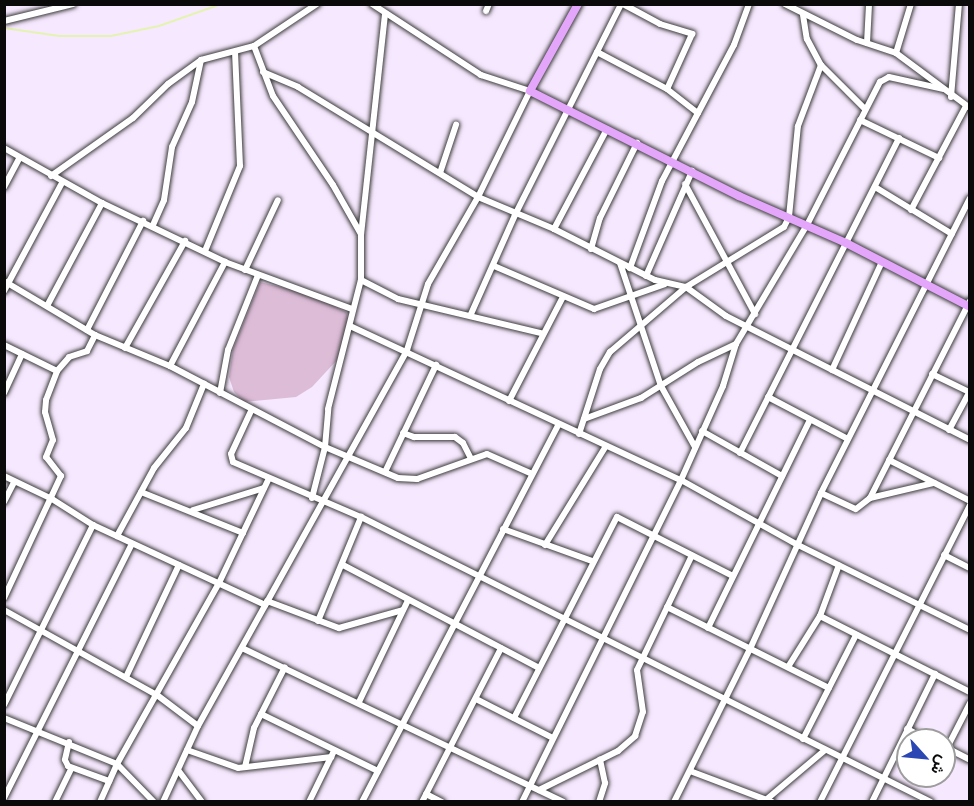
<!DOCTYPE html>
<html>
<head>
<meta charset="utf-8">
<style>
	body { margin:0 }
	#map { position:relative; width:974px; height:806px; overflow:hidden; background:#f6e8fe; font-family:"PT Serif",Vazirmatn,serif }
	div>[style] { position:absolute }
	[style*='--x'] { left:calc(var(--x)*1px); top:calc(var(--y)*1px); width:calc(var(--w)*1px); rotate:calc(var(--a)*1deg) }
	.cemetery>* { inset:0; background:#ddbcd8 }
	.stream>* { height:2px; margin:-1px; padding:0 1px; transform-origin:1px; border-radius:1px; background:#e5f3b0 }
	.roads { filter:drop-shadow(0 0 2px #3d3d3d) drop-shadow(0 0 2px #3d3d3d) }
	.street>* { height:6px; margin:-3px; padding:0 3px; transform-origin:3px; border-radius:3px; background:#fff }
	.secondary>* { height:8px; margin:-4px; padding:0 4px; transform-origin:4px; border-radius:4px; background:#e3a6fb }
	span { translate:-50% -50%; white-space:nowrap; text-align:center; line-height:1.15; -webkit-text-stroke:6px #fff; paint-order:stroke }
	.frame { position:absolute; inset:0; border:6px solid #0a0a0a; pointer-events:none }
	.north { position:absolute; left:896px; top:728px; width:60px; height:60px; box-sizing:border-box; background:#fff; border:2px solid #9d9d9d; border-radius:50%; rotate:117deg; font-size:16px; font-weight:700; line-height:24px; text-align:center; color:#0a0a0a }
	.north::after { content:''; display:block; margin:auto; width:21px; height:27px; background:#2a47b3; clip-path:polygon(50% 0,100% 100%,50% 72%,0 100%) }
</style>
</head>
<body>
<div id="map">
	<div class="cemetery">
		<i style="clip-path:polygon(260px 282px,310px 294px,346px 312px,349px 320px,337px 360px,312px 387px,296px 397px,244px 402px,234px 392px,229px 377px,233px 349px)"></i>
	</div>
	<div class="stream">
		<i style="--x:4;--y:28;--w:56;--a:8.3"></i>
		<i style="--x:59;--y:36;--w:52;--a:0"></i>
		<i style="--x:111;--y:36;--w:49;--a:-11.8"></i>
		<i style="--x:159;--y:26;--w:66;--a:-19.5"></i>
	</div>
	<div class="roads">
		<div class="street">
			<i style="--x:623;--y:4;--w:42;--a:28.4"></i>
			<i style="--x:660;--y:24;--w:34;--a:17"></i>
			<i style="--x:692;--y:34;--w:60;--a:114.4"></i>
			<i style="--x:785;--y:4;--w:80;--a:26.6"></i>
			<i style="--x:857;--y:40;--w:41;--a:18.4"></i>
			<i style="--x:896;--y:53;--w:92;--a:36.6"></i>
			<i style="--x:486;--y:11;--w:8;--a:-67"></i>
			<i style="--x:803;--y:15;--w:24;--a:81"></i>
			<i style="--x:807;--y:39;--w:30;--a:62"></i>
			<i style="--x:821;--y:65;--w:62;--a:45"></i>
			<i style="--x:4;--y:21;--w:71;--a:-13.8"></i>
			<i style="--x:867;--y:43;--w:39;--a:-87"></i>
			<i style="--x:254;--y:46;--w:53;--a:69.2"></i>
			<i style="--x:273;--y:96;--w:107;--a:56"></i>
			<i style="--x:333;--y:185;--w:56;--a:60.3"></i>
			<i style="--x:597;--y:52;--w:79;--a:27.9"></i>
			<i style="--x:667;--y:89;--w:39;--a:38"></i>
			<i style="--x:698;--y:113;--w:77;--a:117.9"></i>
			<i style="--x:662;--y:181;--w:93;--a:110.2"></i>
			<i style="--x:896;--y:53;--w:51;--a:-73"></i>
			<i style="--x:263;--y:72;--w:38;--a:23"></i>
			<i style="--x:298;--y:87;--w:211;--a:31.4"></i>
			<i style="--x:478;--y:197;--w:82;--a:22.8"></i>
			<i style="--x:554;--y:229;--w:113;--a:-62.1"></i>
			<i style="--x:951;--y:97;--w:93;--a:-85.1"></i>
			<i style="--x:698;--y:113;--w:77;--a:-62.1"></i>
			<i style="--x:734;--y:45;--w:44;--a:-69.9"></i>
			<i style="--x:860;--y:120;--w:88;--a:25.7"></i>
			<i style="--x:4;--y:148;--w:112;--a:29.3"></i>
			<i style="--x:102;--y:203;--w:136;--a:25.6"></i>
			<i style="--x:225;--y:262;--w:135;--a:20.3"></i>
			<i style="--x:440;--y:173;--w:51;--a:-71.6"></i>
			<i style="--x:51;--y:176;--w:100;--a:-35.3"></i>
			<i style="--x:133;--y:118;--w:49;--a:-44.2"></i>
			<i style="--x:168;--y:84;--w:41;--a:-36"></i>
			<i style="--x:201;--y:60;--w:55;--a:-14.8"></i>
			<i style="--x:254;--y:46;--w:76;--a:-33.7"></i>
			<i style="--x:685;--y:184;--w:148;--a:61.7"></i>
			<i style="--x:4;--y:187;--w:32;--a:-62"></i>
			<i style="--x:875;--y:187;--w:90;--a:31.4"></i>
			<i style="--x:911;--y:210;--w:118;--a:-62.1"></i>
			<i style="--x:153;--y:225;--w:27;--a:-66"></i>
			<i style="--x:164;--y:200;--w:54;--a:-81.4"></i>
			<i style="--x:172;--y:147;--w:49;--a:-66"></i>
			<i style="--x:192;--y:102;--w:43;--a:-77.9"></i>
			<i style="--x:554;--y:229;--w:113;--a:26.8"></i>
			<i style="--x:655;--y:280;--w:32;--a:13"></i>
			<i style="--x:686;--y:287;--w:49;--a:35.9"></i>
			<i style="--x:726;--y:316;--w:274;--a:26.9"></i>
			<i style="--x:591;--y:249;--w:32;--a:-74"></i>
			<i style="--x:600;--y:218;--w:84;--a:-63.7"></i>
			<i style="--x:205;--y:251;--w:92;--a:-67.6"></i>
			<i style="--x:240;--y:166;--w:113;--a:-92.5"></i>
			<i style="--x:620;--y:263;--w:130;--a:71.6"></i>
			<i style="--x:661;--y:386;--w:70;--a:60.9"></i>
			<i style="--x:494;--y:266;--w:109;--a:23.3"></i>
			<i style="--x:594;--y:309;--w:75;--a:-19.4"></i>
			<i style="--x:245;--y:270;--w:77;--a:-64.8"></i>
			<i style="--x:646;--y:276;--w:115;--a:-66.3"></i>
			<i style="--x:361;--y:280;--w:42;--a:27.2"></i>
			<i style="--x:398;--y:299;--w:147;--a:13.4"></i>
			<i style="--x:4;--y:281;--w:106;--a:30.7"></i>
			<i style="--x:95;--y:335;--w:81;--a:22.5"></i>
			<i style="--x:170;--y:366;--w:175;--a:27.6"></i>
			<i style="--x:325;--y:447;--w:79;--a:23"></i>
			<i style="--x:398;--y:478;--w:19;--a:3"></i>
			<i style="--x:417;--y:479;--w:74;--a:-19.7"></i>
			<i style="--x:487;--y:454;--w:47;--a:23.8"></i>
			<i style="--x:4;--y:291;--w:123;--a:-61.8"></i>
			<i style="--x:47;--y:306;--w:117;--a:-61.9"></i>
			<i style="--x:471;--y:314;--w:108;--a:-66"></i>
			<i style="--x:515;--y:215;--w:236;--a:-63.3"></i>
			<i style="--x:350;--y:326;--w:365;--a:25"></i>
			<i style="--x:681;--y:480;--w:134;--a:29.1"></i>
			<i style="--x:798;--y:545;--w:192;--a:26.3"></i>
			<i style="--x:87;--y:330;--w:123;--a:-62.8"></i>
			<i style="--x:4;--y:345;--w:59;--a:26.1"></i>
			<i style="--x:125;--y:348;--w:123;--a:-60.7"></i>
			<i style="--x:170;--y:366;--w:118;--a:-62.1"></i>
			<i style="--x:832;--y:370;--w:119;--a:-65.2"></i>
			<i style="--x:932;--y:374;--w:41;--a:25.9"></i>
			<i style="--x:4;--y:393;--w:43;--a:-65.2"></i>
			<i style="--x:220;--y:393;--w:44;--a:-79.5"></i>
			<i style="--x:228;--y:350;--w:81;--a:-68.2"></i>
			<i style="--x:768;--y:397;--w:90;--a:27.7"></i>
			<i style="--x:509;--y:401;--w:117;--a:-62.6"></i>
			<i style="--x:251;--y:411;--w:47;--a:114.9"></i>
			<i style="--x:231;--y:454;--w:8;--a:76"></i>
			<i style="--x:233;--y:462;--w:139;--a:23.3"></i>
			<i style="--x:361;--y:517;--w:637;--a:26.57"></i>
			<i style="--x:584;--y:419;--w:61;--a:-20.2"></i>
			<i style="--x:641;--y:398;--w:67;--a:-32.3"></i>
			<i style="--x:698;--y:362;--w:42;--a:-25.3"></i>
			<i style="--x:949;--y:430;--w:44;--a:-61.7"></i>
			<i style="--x:702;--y:431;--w:92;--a:29.4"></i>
			<i style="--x:403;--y:433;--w:12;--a:20"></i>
			<i style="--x:414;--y:437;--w:41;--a:0"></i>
			<i style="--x:455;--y:437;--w:10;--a:37"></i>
			<i style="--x:463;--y:443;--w:16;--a:63"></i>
			<i style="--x:579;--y:434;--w:68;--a:-72.1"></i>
			<i style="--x:600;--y:369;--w:20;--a:-60"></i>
			<i style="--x:610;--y:352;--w:100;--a:-40.5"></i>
			<i style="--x:686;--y:287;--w:115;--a:-31.5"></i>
			<i style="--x:784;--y:227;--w:11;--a:-63"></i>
			<i style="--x:789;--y:217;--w:91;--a:-84.4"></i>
			<i style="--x:798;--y:126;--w:65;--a:-69.3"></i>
			<i style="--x:740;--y:453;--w:353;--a:-63.2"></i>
			<i style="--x:889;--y:460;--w:91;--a:26.8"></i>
			<i style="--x:385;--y:472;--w:119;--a:-64.5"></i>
			<i style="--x:4;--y:476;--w:53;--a:25.6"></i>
			<i style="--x:52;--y:499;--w:49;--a:32.4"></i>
			<i style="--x:93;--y:525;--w:190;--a:24.9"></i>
			<i style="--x:141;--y:492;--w:110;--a:21.9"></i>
			<i style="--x:821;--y:493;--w:38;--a:25"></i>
			<i style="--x:856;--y:509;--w:18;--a:-38"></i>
			<i style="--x:870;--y:498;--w:221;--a:-63.1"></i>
			<i style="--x:312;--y:498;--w:53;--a:-75.7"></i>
			<i style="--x:325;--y:447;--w:38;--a:-85"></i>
			<i style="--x:328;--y:409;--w:133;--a:-75.7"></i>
			<i style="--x:361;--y:280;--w:45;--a:-90"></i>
			<i style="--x:361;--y:235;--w:222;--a:-83.8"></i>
			<i style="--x:870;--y:498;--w:66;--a:-13.2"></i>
			<i style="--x:4;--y:502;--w:22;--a:-63"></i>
			<i style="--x:193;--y:510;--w:74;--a:-17.2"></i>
			<i style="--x:503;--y:529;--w:95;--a:19.8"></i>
			<i style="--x:117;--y:536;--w:77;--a:-61.4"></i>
			<i style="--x:154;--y:468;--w:51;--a:-51.3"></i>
			<i style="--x:186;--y:428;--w:48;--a:-67.8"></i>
			<i style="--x:545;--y:545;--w:116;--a:-58.4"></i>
			<i style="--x:944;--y:555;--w:29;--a:27"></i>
			<i style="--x:343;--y:565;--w:221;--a:27.7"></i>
			<i style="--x:4;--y:598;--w:135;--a:-65"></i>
			<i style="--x:61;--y:476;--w:24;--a:-128"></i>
			<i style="--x:46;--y:457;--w:18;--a:-68"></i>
			<i style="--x:53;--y:440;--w:29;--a:-106"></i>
			<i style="--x:45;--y:412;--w:12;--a:-85"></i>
			<i style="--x:46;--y:400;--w:31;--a:-69"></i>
			<i style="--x:57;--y:371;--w:18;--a:-49"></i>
			<i style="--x:69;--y:357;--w:19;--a:-18"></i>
			<i style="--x:87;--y:351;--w:18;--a:-63"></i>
			<i style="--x:267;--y:601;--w:77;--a:20.6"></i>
			<i style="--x:339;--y:628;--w:66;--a:-15.7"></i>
			<i style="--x:667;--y:607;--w:181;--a:26.6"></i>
			<i style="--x:4;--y:610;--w:175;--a:29.1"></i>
			<i style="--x:157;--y:695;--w:51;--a:37.1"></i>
			<i style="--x:820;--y:616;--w:168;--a:26.9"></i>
			<i style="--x:318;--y:621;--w:113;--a:-67.5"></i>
			<i style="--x:708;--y:628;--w:232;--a:-63.9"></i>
			<i style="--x:242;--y:648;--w:356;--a:25.6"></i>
			<i style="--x:788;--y:667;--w:60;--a:-57.9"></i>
			<i style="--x:820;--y:616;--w:54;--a:-69.6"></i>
			<i style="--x:126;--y:677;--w:124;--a:-64.7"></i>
			<i style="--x:476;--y:699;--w:86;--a:26.9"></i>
			<i style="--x:359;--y:702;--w:113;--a:-64.3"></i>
			<i style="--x:4;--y:705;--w:201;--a:-63.7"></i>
			<i style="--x:261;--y:714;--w:130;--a:26"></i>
			<i style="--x:4;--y:718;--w:122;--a:22.2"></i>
			<i style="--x:117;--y:764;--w:53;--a:45.8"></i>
			<i style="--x:514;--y:718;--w:226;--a:-62.9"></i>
			<i style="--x:617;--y:517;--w:130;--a:27"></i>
			<i style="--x:907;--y:729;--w:25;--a:27"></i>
			<i style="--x:803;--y:739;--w:117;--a:-63"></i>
			<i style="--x:69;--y:742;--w:18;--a:103"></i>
			<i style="--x:65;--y:760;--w:7;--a:63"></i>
			<i style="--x:68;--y:766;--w:44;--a:20.1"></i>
			<i style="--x:945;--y:747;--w:28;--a:27"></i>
			<i style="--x:947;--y:748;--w:51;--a:-62.9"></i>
			<i style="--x:187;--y:750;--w:54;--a:19.4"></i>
			<i style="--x:238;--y:768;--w:94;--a:-6.7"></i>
			<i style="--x:245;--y:767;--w:40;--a:-77"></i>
			<i style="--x:254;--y:728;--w:68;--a:-63.1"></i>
			<i style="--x:178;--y:770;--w:40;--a:53"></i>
			<i style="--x:690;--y:771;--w:88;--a:20.7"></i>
			<i style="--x:539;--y:790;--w:88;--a:-26.3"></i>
			<i style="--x:618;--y:751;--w:23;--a:-41"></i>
			<i style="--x:635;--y:736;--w:25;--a:-72"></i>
			<i style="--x:643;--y:712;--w:42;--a:-98.1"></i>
			<i style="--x:637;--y:670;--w:127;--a:-64.4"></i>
			<i style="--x:426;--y:794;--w:18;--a:27"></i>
			<i style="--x:4;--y:798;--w:284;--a:-63.3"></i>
			<i style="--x:767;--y:799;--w:76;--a:-40.2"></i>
			<i style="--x:55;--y:802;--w:37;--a:-64"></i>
			<i style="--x:100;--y:802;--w:42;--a:-65.9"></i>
			<i style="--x:117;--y:764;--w:208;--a:-60.6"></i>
			<i style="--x:219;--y:583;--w:116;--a:-64.5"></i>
			<i style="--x:163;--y:802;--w:84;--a:-65.3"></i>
			<i style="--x:198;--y:726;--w:430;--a:-60.9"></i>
			<i style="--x:407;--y:350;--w:69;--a:-72.3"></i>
			<i style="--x:428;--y:284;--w:100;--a:-60.1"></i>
			<i style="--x:478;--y:197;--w:118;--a:-63.9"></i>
			<i style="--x:530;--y:91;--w:52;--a:-161.9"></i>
			<i style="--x:481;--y:75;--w:130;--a:-146.9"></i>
			<i style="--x:309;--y:802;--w:55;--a:-63.9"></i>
			<i style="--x:362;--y:802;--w:424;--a:-62.5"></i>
			<i style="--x:422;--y:802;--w:173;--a:-62.8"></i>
			<i style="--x:522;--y:802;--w:359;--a:-63.7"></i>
			<i style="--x:681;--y:480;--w:103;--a:-65.9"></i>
			<i style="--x:723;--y:386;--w:44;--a:-72.8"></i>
			<i style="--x:736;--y:344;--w:139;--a:-59.2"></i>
			<i style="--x:807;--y:225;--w:161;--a:-63"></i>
			<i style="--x:880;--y:82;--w:10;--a:-29"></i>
			<i style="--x:889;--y:77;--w:55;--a:12.5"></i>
			<i style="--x:599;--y:802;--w:20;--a:-72"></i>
			<i style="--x:605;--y:783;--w:24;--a:-102"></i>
			<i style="--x:674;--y:802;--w:171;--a:-63.6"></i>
			<i style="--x:750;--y:649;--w:171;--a:-65.5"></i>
			<i style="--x:821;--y:493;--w:330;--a:-63.2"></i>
			<i style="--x:820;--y:802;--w:333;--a:-63.2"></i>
			<i style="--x:872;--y:802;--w:143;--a:-63.8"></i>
		</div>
		<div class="secondary">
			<i style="--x:578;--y:4;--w:99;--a:118.9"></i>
			<i style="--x:530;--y:91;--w:234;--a:26.7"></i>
			<i style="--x:739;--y:196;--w:117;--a:23.7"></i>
			<i style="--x:846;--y:243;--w:140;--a:27.3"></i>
		</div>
	</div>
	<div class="frame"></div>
	<div class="north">ش</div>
</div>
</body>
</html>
